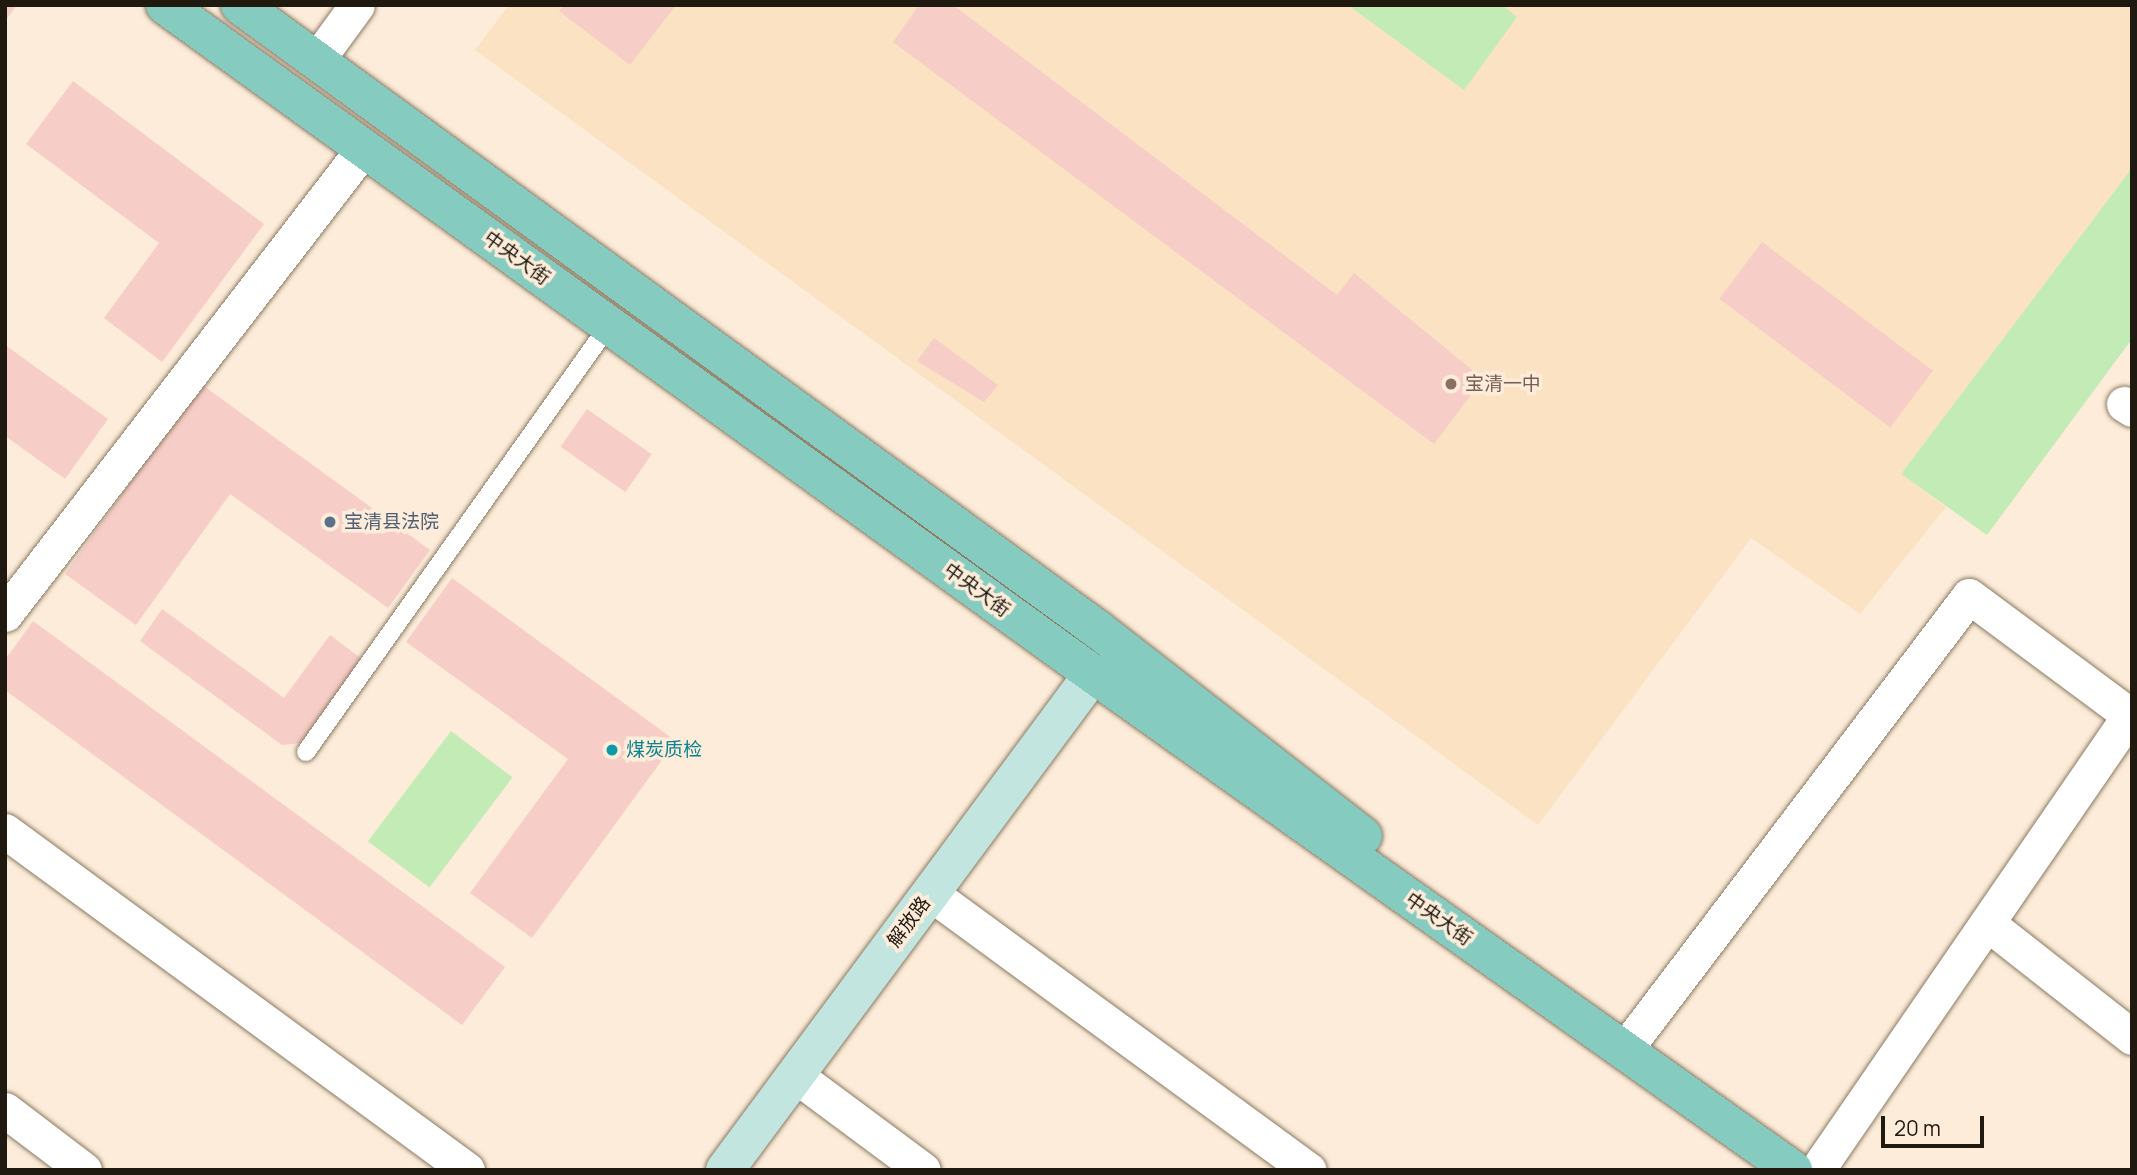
<!DOCTYPE html>
<html>
<head>
<meta charset="utf-8">
<style>
	body { margin:0 }
	#map { position:relative; width:2137px; height:1175px; overflow:hidden; background:#fcecd9; font-family:Manrope,"Noto Sans SC",sans-serif }
	div>[style] { position:absolute }
	[style*='--x'] { left:calc(var(--x)*1px); top:calc(var(--y)*1px); width:calc(var(--w)*1px); rotate:calc(var(--a)*1deg) }
	.built>* { inset:0; background:#fae2c2 }
	.green>* { inset:0; background:#c3ebb5; transform-origin:0 0 }
	.building>* { inset:0; background:#f6cec7; transform-origin:0 0 }
	.roads { filter:drop-shadow(0 0 2px #8b7a63) drop-shadow(0 0 2px #8b7a63) }
	.lane>* { height:18px; margin:-9px; padding:0 9px; transform-origin:9px; border-radius:9px; background:#fff }
	.street>* { height:35px; margin:-17.5px; padding:0 17.5px; transform-origin:17.5px; border-radius:17.5px; background:#fff }
	.secondary>* { height:38px; margin:-19px; padding:0 19px; transform-origin:19px; border-radius:19px; background:#c2e5df }
	.primary>* { height:38px; margin:-19px; padding:0 19px; transform-origin:19px; border-radius:19px; background:#85cbbf }
	.dots>* { width:19px; height:19px; translate:-50% -50%; box-sizing:border-box; border:4px solid #fcecd9; border-radius:50% }
	span { translate:-50% -50%; white-space:nowrap; text-align:center; line-height:1.15; -webkit-text-stroke:7px #fcecd9; paint-order:stroke }
	.street-label { font-size:19px; color:#201910 }
	.education-label { font-size:19px; color:#785e54 }
	.left { translate:0 -50%; text-align:left }
	.service-label { font-size:19px; color:#4e5e75 }
	.culture-label { font-size:19px; color:#0d838f }
	.frame { position:absolute; inset:0; border:7px solid #201910; pointer-events:none }
	.scale { position:absolute; left:1881px; top:1116px; width:103px; height:32px; box-sizing:border-box; border:4px solid #201910; border-top:0; padding-left:9px; font-size:21px; line-height:24px; white-space:nowrap; color:#201910; -webkit-text-stroke:5px #fcecd9; paint-order:stroke }
</style>
</head>
<body>
<div id="map">
	<div class="built">
		<i style="clip-path:polygon(509px 5px,2132px 5px,2132px 168px,1901px 474px,1946px 507px,1860px 614px,1751px 538px,1538px 825px,475px 50px)"></i>
	</div>
	<div class="green">
		<i style="clip-path:polygon(1348px 5px,1502px 5px,1517px 17px,1464px 90px)"></i>
		<i style="clip-path:polygon(2132px 168px,2132px 339px,1987px 535px,1901px 474px)"></i>
		<i style="left:451px;top:731px;width:77px;height:138px;rotate:37deg"></i>
	</div>
	<div class="building">
		<i style="clip-path:polygon(5px 5px,17px 5px,5px 21px)"></i>
		<i style="clip-path:polygon(564px 5px,676px 5px,630px 65px,559px 11px)"></i>
		<i style="clip-path:polygon(919px 5px,953px 5px,1337px 295px,1354px 273px,1483px 379px,1434px 444px,893px 42px)"></i>
		<i style="clip-path:polygon(73px 81px,264px 224px,162px 362px,104px 318px,159px 243px,26px 144px)"></i>
		<i style="left:1762px;top:242px;width:214px;height:71px;rotate:37deg"></i>
		<i style="clip-path:polygon(934px 338px,998px 385px,984px 402px,917px 361px)"></i>
		<i style="clip-path:polygon(5px 345px,108px 419px,65px 479px,5px 436px)"></i>
		<i style="clip-path:polygon(201px 384px,430px 550px,388px 608px,230px 494px,136px 625px,65px 574px)"></i>
		<i style="left:587px;top:409px;width:79px;height:46px;rotate:35deg"></i>
		<i style="clip-path:polygon(452px 578px,676px 741px,532px 938px,470px 893px,568px 759px,406px 642px)"></i>
		<i style="clip-path:polygon(162px 609px,284px 698px,330px 635px,362px 659px,301px 743px,282px 745px,140px 641px)"></i>
		<i style="clip-path:polygon(33px 621px,505px 967px,462px 1025px,5px 690px,5px 660px)"></i>
	</div>
	<div class="roads">
		<div class="lane">
			<i style="--x:306;--y:752;--w:524;--a:-54.64"></i>
		</div>
		<div class="street">
			<i style="--x:316;--y:61;--w:69;--a:-53.8"></i>
			<i style="--x:2124;--y:404;--w:9;--a:32"></i>
			<i style="--x:5;--y:614;--w:588;--a:-52.39"></i>
			<i style="--x:5;--y:831;--w:573;--a:36.27"></i>
			<i style="--x:930;--y:893;--w:469;--a:36.2"></i>
			<i style="--x:1987;--y:923;--w:184;--a:38.2"></i>
			<i style="--x:1632;--y:1040;--w:557;--a:-52.8"></i>
			<i style="--x:1969;--y:596;--w:203;--a:36.6"></i>
			<i style="--x:795;--y:1075;--w:159;--a:36.6"></i>
			<i style="--x:5;--y:1110;--w:99;--a:37.2"></i>
			<i style="--x:1817;--y:1170;--w:556;--a:-55.48"></i>
		</div>
		<div class="secondary">
			<i style="--x:725;--y:1170;--w:618;--a:-53.43"></i>
		</div>
		<div class="primary">
			<i style="--x:165;--y:5;--w:1144;--a:35.79"></i>
			<i style="--x:1093;--y:674;--w:858;--a:35.32"></i>
			<i style="--x:240;--y:5;--w:1060;--a:36.06"></i>
			<i style="--x:1097;--y:629;--w:337;--a:37.9"></i>
		</div>
	</div>
	<div class="dots">
		<i style="left:1451px;top:384px;background:#8d6e63"></i>
		<i style="left:330px;top:522px;background:#5c6f8a"></i>
		<i style="left:612px;top:750px;background:#0f9aa8"></i>
	</div>
	<div class="street-label">
		<span style="left:517px;top:258px;rotate:36deg">中央大街</span>
		<span style="left:977px;top:590px;rotate:36deg">中央大街</span>
		<span style="left:1439px;top:919px;rotate:35deg">中央大街</span>
		<span style="left:909px;top:922px;rotate:-53deg">解放路</span>
	</div>
	<div class="education-label">
		<span class="left" style="left:1465px;top:384px">宝清一中</span>
	</div>
	<div class="service-label">
		<span class="left" style="left:344px;top:522px">宝清县法院</span>
	</div>
	<div class="culture-label">
		<span class="left" style="left:626px;top:750px">煤炭质检</span>
	</div>
	<div class="frame"></div>
	<div class="scale">20 m</div>
</div>
</body>
</html>
